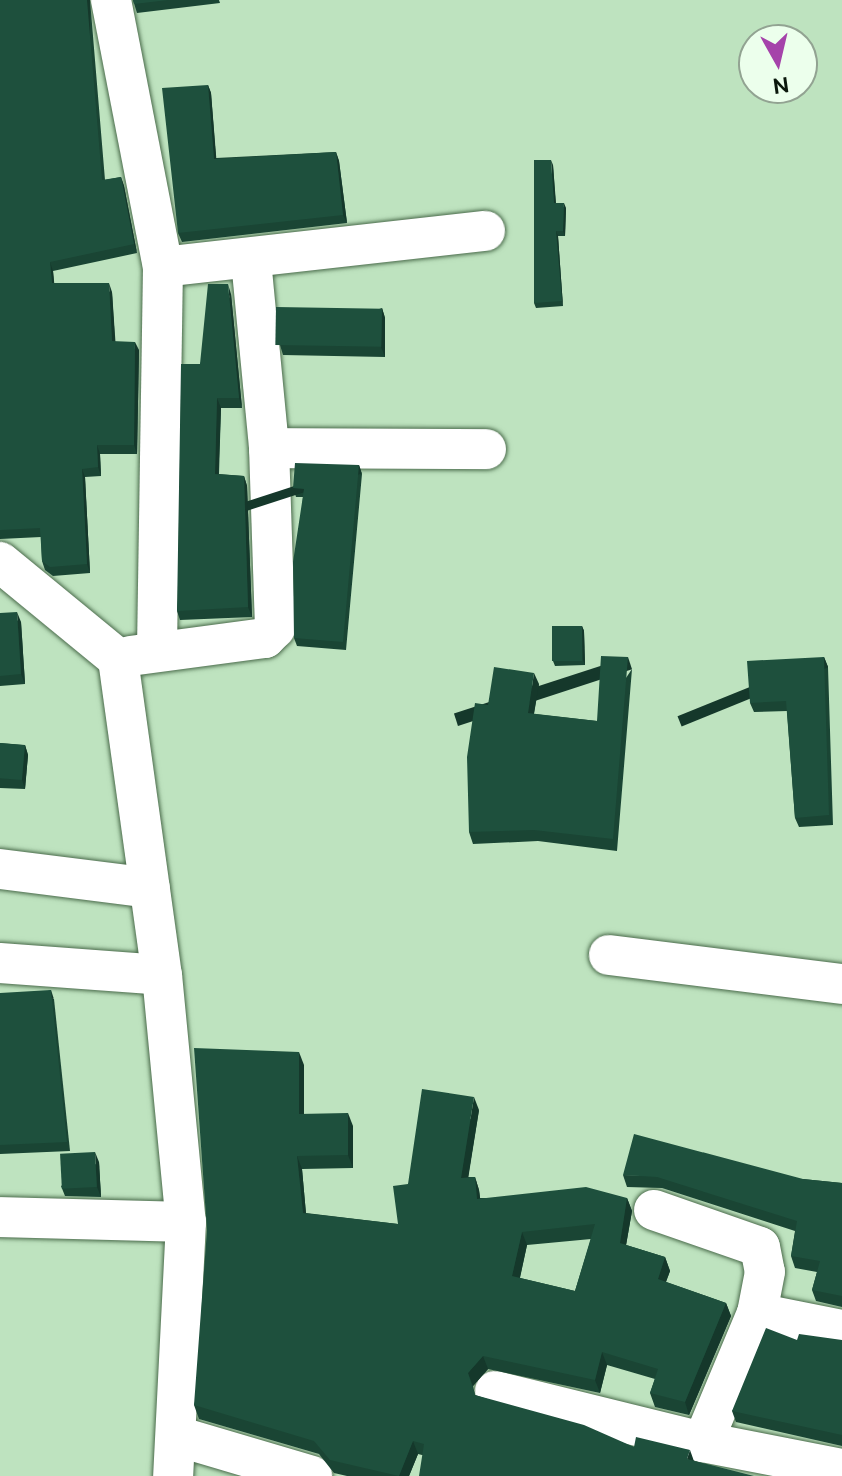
<!DOCTYPE html>
<html>
<head>
<meta charset="utf-8">
<style>
	body { margin:0 }
	#map { position:relative; width:842px; height:1476px; overflow:hidden; background:#bee3bf; font-family:Ubuntu,sans-serif }
	div>[style] { position:absolute }
	[style*='--x'] { left:calc(var(--x)*1px); top:calc(var(--y)*1px); width:calc(var(--w)*1px); rotate:calc(var(--a)*1deg) }
	.roads { filter:drop-shadow(0 0 2px #4a6b4b) drop-shadow(0 0 2px #4a6b4b) }
	.minor>* { height:40px; margin:-20px; padding:0 20px; transform-origin:20px; border-radius:20px; background:#fff }
	.wall>* { inset:0; background:#1a4534 }
	.shaded-wall>* { inset:0; background:#15382b; transform-origin:0 0 }
	.building>* { inset:0; background:#1e503d; transform-origin:0 0 }
	span { translate:-50% -50%; white-space:nowrap; text-align:center; line-height:1.15; -webkit-text-stroke:8px #ecffec; paint-order:stroke }
	.north { position:absolute; left:738px; top:24px; width:80px; height:80px; box-sizing:border-box; background:#ecffec; border:2px solid #92a392; border-radius:50%; rotate:172deg; font-size:22px; font-weight:700; line-height:32px; text-align:center; color:#0b180c }
	.north::after { content:''; display:block; margin:auto; width:28px; height:36px; background:#a543aa; clip-path:polygon(50% 0,100% 100%,50% 72%,0 100%) }
</style>
</head>
<body>
<div id="map">
	<div class="roads">
		<div class="minor">
			<i style="--x:111;--y:0;--w:272;--a:79"></i>
			<i style="--x:163;--y:267;--w:383;--a:90.9"></i>
			<i style="--x:251;--y:260;--w:189;--a:84.5"></i>
			<i style="--x:163;--y:267;--w:324;--a:-6.4"></i>
			<i style="--x:0;--y:562;--w:153;--a:39.4"></i>
			<i style="--x:118;--y:659;--w:319;--a:82.1"></i>
			<i style="--x:162;--y:975;--w:248;--a:84.5"></i>
			<i style="--x:186;--y:1222;--w:254;--a:92.9"></i>
			<i style="--x:130;--y:656;--w:136;--a:-7.6"></i>
			<i style="--x:265;--y:638;--w:14;--a:-45"></i>
			<i style="--x:275;--y:628;--w:180;--a:-91.9"></i>
			<i style="--x:269;--y:448;--w:217;--a:0.3"></i>
			<i style="--x:0;--y:869;--w:151;--a:7.2"></i>
			<i style="--x:609;--y:955;--w:235;--a:7.1"></i>
			<i style="--x:0;--y:963;--w:162;--a:4.2"></i>
			<i style="--x:654;--y:1210;--w:112;--a:19.2"></i>
			<i style="--x:760;--y:1247;--w:25;--a:79"></i>
			<i style="--x:765;--y:1272;--w:42;--a:101"></i>
			<i style="--x:0;--y:1217;--w:186;--a:1.5"></i>
			<i style="--x:495;--y:1391;--w:214;--a:13.8"></i>
			<i style="--x:703;--y:1442;--w:140;--a:-67.3"></i>
			<i style="--x:757;--y:1313;--w:87;--a:11.3"></i>
			<i style="--x:177;--y:1436;--w:141;--a:16.5"></i>
			<i style="--x:703;--y:1442;--w:142;--a:11"></i>
		</div>
	</div>
	<div class="wall">
		<i style="clip-path:polygon(0 0,90px 0,105px 180px,121px 177px,124px 186px,137px 253px,53px 271px,54px 283px,112px 292px,115px 342px,139px 350px,137px 454px,100px 454px,101px 476px,85px 477px,90px 573px,53px 576px,45px 570px,42px 561px,41px 537px,0 539px)"></i>
		<i style="clip-path:polygon(133px 0,219px 0,220px 3px,137px 13px)"></i>
		<i style="clip-path:polygon(208px 85px,211px 93px,216px 158px,336px 152px,339px 161px,347px 223px,182px 242px,178px 233px)"></i>
		<i style="clip-path:polygon(553px 165px,556px 203px,566px 208px,565px 236px,558px 236px,563px 306px,536px 308px,534px 303px)"></i>
		<i style="clip-path:polygon(231px 294px,242px 408px,221px 408px,219px 474px,244px 476px,247px 486px,252px 617px,180px 620px,177px 611px,200px 364px)"></i>
		<i style="clip-path:polygon(382px 308px,385px 318px,385px 357px,283px 355px,280px 345px)"></i>
		<i style="clip-path:polygon(359px 465px,362px 474px,346px 650px,297px 646px,294px 638px,303px 497px,296px 497px,293px 488px)"></i>
		<i style="clip-path:polygon(0 613px,21px 622px,25px 684px,0 686px)"></i>
		<i style="clip-path:polygon(582px 626px,584px 631px,585px 665px,555px 666px,553px 661px)"></i>
		<i style="clip-path:polygon(824px 657px,828px 667px,833px 825px,799px 827px,795px 818px,787px 711px,754px 712px,750px 703px)"></i>
		<i style="clip-path:polygon(632px 669px,617px 851px,538px 841px,473px 844px,469px 832px,488px 705px,539px 684px,534px 714px,597px 721px)"></i>
		<i style="clip-path:polygon(0 743px,25px 745px,28px 755px,25px 789px,0 788px)"></i>
		<i style="clip-path:polygon(0 993px,54px 999px,70px 1151px,0 1154px)"></i>
		<i style="clip-path:polygon(evenodd,304px 1065px,304px 1114px,353px 1126px,353px 1168px,302px 1169px,306px 1213px,398px 1224px,408px 1184px,479px 1110px,468px 1177px,475px 1177px,479px 1190px,480px 1198px,627px 1198px,632px 1211px,626px 1245px,665px 1257px,670px 1271px,666px 1282px,726px 1303px,731px 1316px,689px 1415px,655px 1407px,650px 1393px,655px 1379px,607px 1365px,600px 1393px,488px 1369px,473px 1386px,475px 1395px,634px 1447px,690px 1450px,422px 1455px,418px 1454px,409px 1476px,347px 1476px,334px 1473px,319px 1454px,199px 1419px,194px 1405px,304px 1065px,591px 1239px,575px 1291px,520px 1278px,527px 1245px,591px 1239px)"></i>
		<i style="clip-path:polygon(99px 1162px,101px 1197px,65px 1196px,61px 1186px)"></i>
		<i style="clip-path:polygon(623px 1175px,803px 1179px,842px 1183px,842px 1307px,816px 1301px,812px 1290px,817px 1272px,795px 1268px,791px 1256px,795px 1231px,662px 1188px,627px 1187px)"></i>
		<i style="clip-path:polygon(797px 1340px,842px 1340px,842px 1446px,736px 1422px,732px 1411px)"></i>
	</div>
	<div class="shaded-wall">
		<i style="left:87px;top:0;width:3px;height:181px"></i>
		<i style="clip-path:polygon(208px 85px,211px 93px,217px 167px,214px 159px)"></i>
		<i style="clip-path:polygon(336px 152px,339px 161px,347px 223px,343px 215px)"></i>
		<i style="clip-path:polygon(551px 160px,553px 165px,556px 208px,554px 203px)"></i>
		<i style="clip-path:polygon(121px 177px,124px 186px,137px 253px,134px 244px)"></i>
		<i style="clip-path:polygon(564px 203px,566px 208px,565px 236px,563px 231px)"></i>
		<i style="clip-path:polygon(556px 231px,558px 236px,563px 306px,562px 301px)"></i>
		<i style="clip-path:polygon(50px 262px,53px 271px,55px 291px,52px 283px)"></i>
		<i style="clip-path:polygon(109px 283px,112px 292px,116px 350px,112px 341px)"></i>
		<i style="clip-path:polygon(228px 284px,231px 294px,242px 408px,239px 398px)"></i>
		<i style="clip-path:polygon(382px 308px,385px 318px,385px 357px,381px 347px)"></i>
		<i style="clip-path:polygon(135px 342px,139px 350px,137px 454px,134px 445px)"></i>
		<i style="clip-path:polygon(217px 398px,221px 408px,218px 484px,215px 474px)"></i>
		<i style="clip-path:polygon(97px 445px,100px 454px,101px 476px,98px 467px)"></i>
		<i style="left:359px;top:465px;width:9px;height:178px;rotate:72deg"></i>
		<i style="clip-path:polygon(82px 469px,85px 477px,90px 573px,87px 564px)"></i>
		<i style="clip-path:polygon(244px 476px,247px 486px,252px 617px,248px 607px)"></i>
		<i style="clip-path:polygon(17px 612px,21px 622px,25px 684px,21px 674px)"></i>
		<i style="clip-path:polygon(582px 626px,584px 631px,585px 665px,583px 660px)"></i>
		<i style="left:628px;top:657px;width:13px;height:183px;rotate:72deg"></i>
		<i style="left:824px;top:657px;width:11px;height:158px;rotate:68deg"></i>
		<i style="clip-path:polygon(534px 673px,539px 684px,532px 724px,528px 713px)"></i>
		<i style="clip-path:polygon(25px 745px,28px 755px,25px 789px,22px 780px)"></i>
		<i style="left:51px;top:990px;width:9px;height:153px;rotate:72deg"></i>
		<i style="clip-path:polygon(299px 1052px,304px 1065px,304px 1127px,299px 1114px)"></i>
		<i style="clip-path:polygon(474px 1097px,479px 1110px,466px 1192px,461px 1178px)"></i>
		<i style="clip-path:polygon(348px 1113px,353px 1126px,353px 1168px,348px 1155px)"></i>
		<i style="clip-path:polygon(95px 1152px,99px 1162px,101px 1197px,97px 1187px)"></i>
		<i style="clip-path:polygon(297px 1156px,302px 1169px,307px 1226px,303px 1213px)"></i>
		<i style="clip-path:polygon(475px 1177px,479px 1190px,482px 1212px,477px 1199px)"></i>
		<i style="clip-path:polygon(627px 1198px,632px 1211px,624px 1257px,620px 1243px)"></i>
		<i style="clip-path:polygon(522px 1232px,527px 1245px,517px 1290px,512px 1276px)"></i>
		<i style="clip-path:polygon(665px 1257px,670px 1271px,662px 1292px,658px 1279px)"></i>
		<i style="clip-path:polygon(726px 1303px,731px 1316px,689px 1415px,685px 1402px)"></i>
		<i style="clip-path:polygon(602px 1352px,607px 1365px,600px 1393px,595px 1380px)"></i>
		<i style="clip-path:polygon(483px 1356px,488px 1369px,473px 1386px,468px 1373px)"></i>
		<i style="clip-path:polygon(413px 1441px,418px 1454px,409px 1476px,399px 1476px)"></i>
		<i style="clip-path:polygon(690px 1450px,695px 1464px,687px 1459px)"></i>
	</div>
	<div class="building">
		<i style="clip-path:polygon(0 0,87px 0,102px 180px,121px 177px,134px 244px,50px 262px,52px 283px,109px 283px,112px 341px,135px 342px,134px 445px,97px 445px,98px 467px,82px 469px,87px 564px,50px 567px,42px 561px,40px 528px,0 530px)"></i>
		<i style="clip-path:polygon(133px 0,168px 0,134px 4px)"></i>
		<i style="clip-path:polygon(208px 85px,214px 159px,336px 152px,343px 215px,178px 233px,162px 88px)"></i>
		<i style="clip-path:polygon(534px 160px,551px 160px,554px 203px,564px 203px,563px 231px,556px 231px,562px 301px,534px 303px)"></i>
		<i style="clip-path:polygon(208px 284px,228px 284px,239px 398px,217px 398px,215px 474px,244px 476px,248px 607px,177px 611px,181px 364px,200px 364px)"></i>
		<i style="left:276px;top:307px;width:106px;height:38px;rotate:1deg"></i>
		<i style="clip-path:polygon(295px 463px,359px 465px,343px 642px,294px 638px,293px 562px,304px 489px,293px 488px)"></i>
		<i style="clip-path:polygon(17px 612px,21px 674px,0 676px,0 613px)"></i>
		<i style="left:552px;top:626px;width:30px;height:35px"></i>
		<i style="clip-path:polygon(601px 656px,628px 657px,613px 839px,534px 830px,469px 832px,467px 757px,475px 703px,488px 705px,494px 667px,534px 673px,528px 713px,597px 721px)"></i>
		<i style="clip-path:polygon(824px 657px,829px 815px,795px 818px,786px 701px,750px 703px,747px 661px)"></i>
		<i style="left:0;top:743px;width:25px;height:35px;rotate:5deg"></i>
		<i style="clip-path:polygon(51px 990px,67px 1142px,0 1145px,0 993px)"></i>
		<i style="clip-path:polygon(evenodd,194px 1048px,299px 1052px,299px 1114px,348px 1113px,348px 1155px,297px 1156px,303px 1213px,398px 1224px,393px 1186px,408px 1184px,422px 1089px,474px 1097px,461px 1178px,475px 1177px,477px 1199px,586px 1187px,627px 1198px,620px 1243px,665px 1257px,658px 1279px,726px 1303px,685px 1402px,650px 1393px,658px 1369px,602px 1352px,595px 1380px,483px 1356px,468px 1373px,475px 1395px,584px 1425px,634px 1447px,636px 1437px,690px 1450px,687px 1459px,754px 1476px,419px 1476px,424px 1444px,413px 1441px,399px 1476px,330px 1460px,314px 1441px,194px 1405px,207px 1230px,194px 1048px,595px 1224px,575px 1291px,512px 1276px,522px 1232px,595px 1224px)"></i>
		<i style="clip-path:polygon(634px 1134px,803px 1179px,842px 1183px,842px 1296px,812px 1290px,820px 1261px,791px 1256px,797px 1221px,657px 1177px,623px 1175px)"></i>
		<i style="left:95px;top:1152px;width:35px;height:35px;rotate:87deg"></i>
		<i style="clip-path:polygon(766px 1328px,797px 1340px,799px 1334px,842px 1340px,842px 1435px,732px 1411px)"></i>
	</div>
	<div class="north">N</div>
</div>
</body>
</html>
